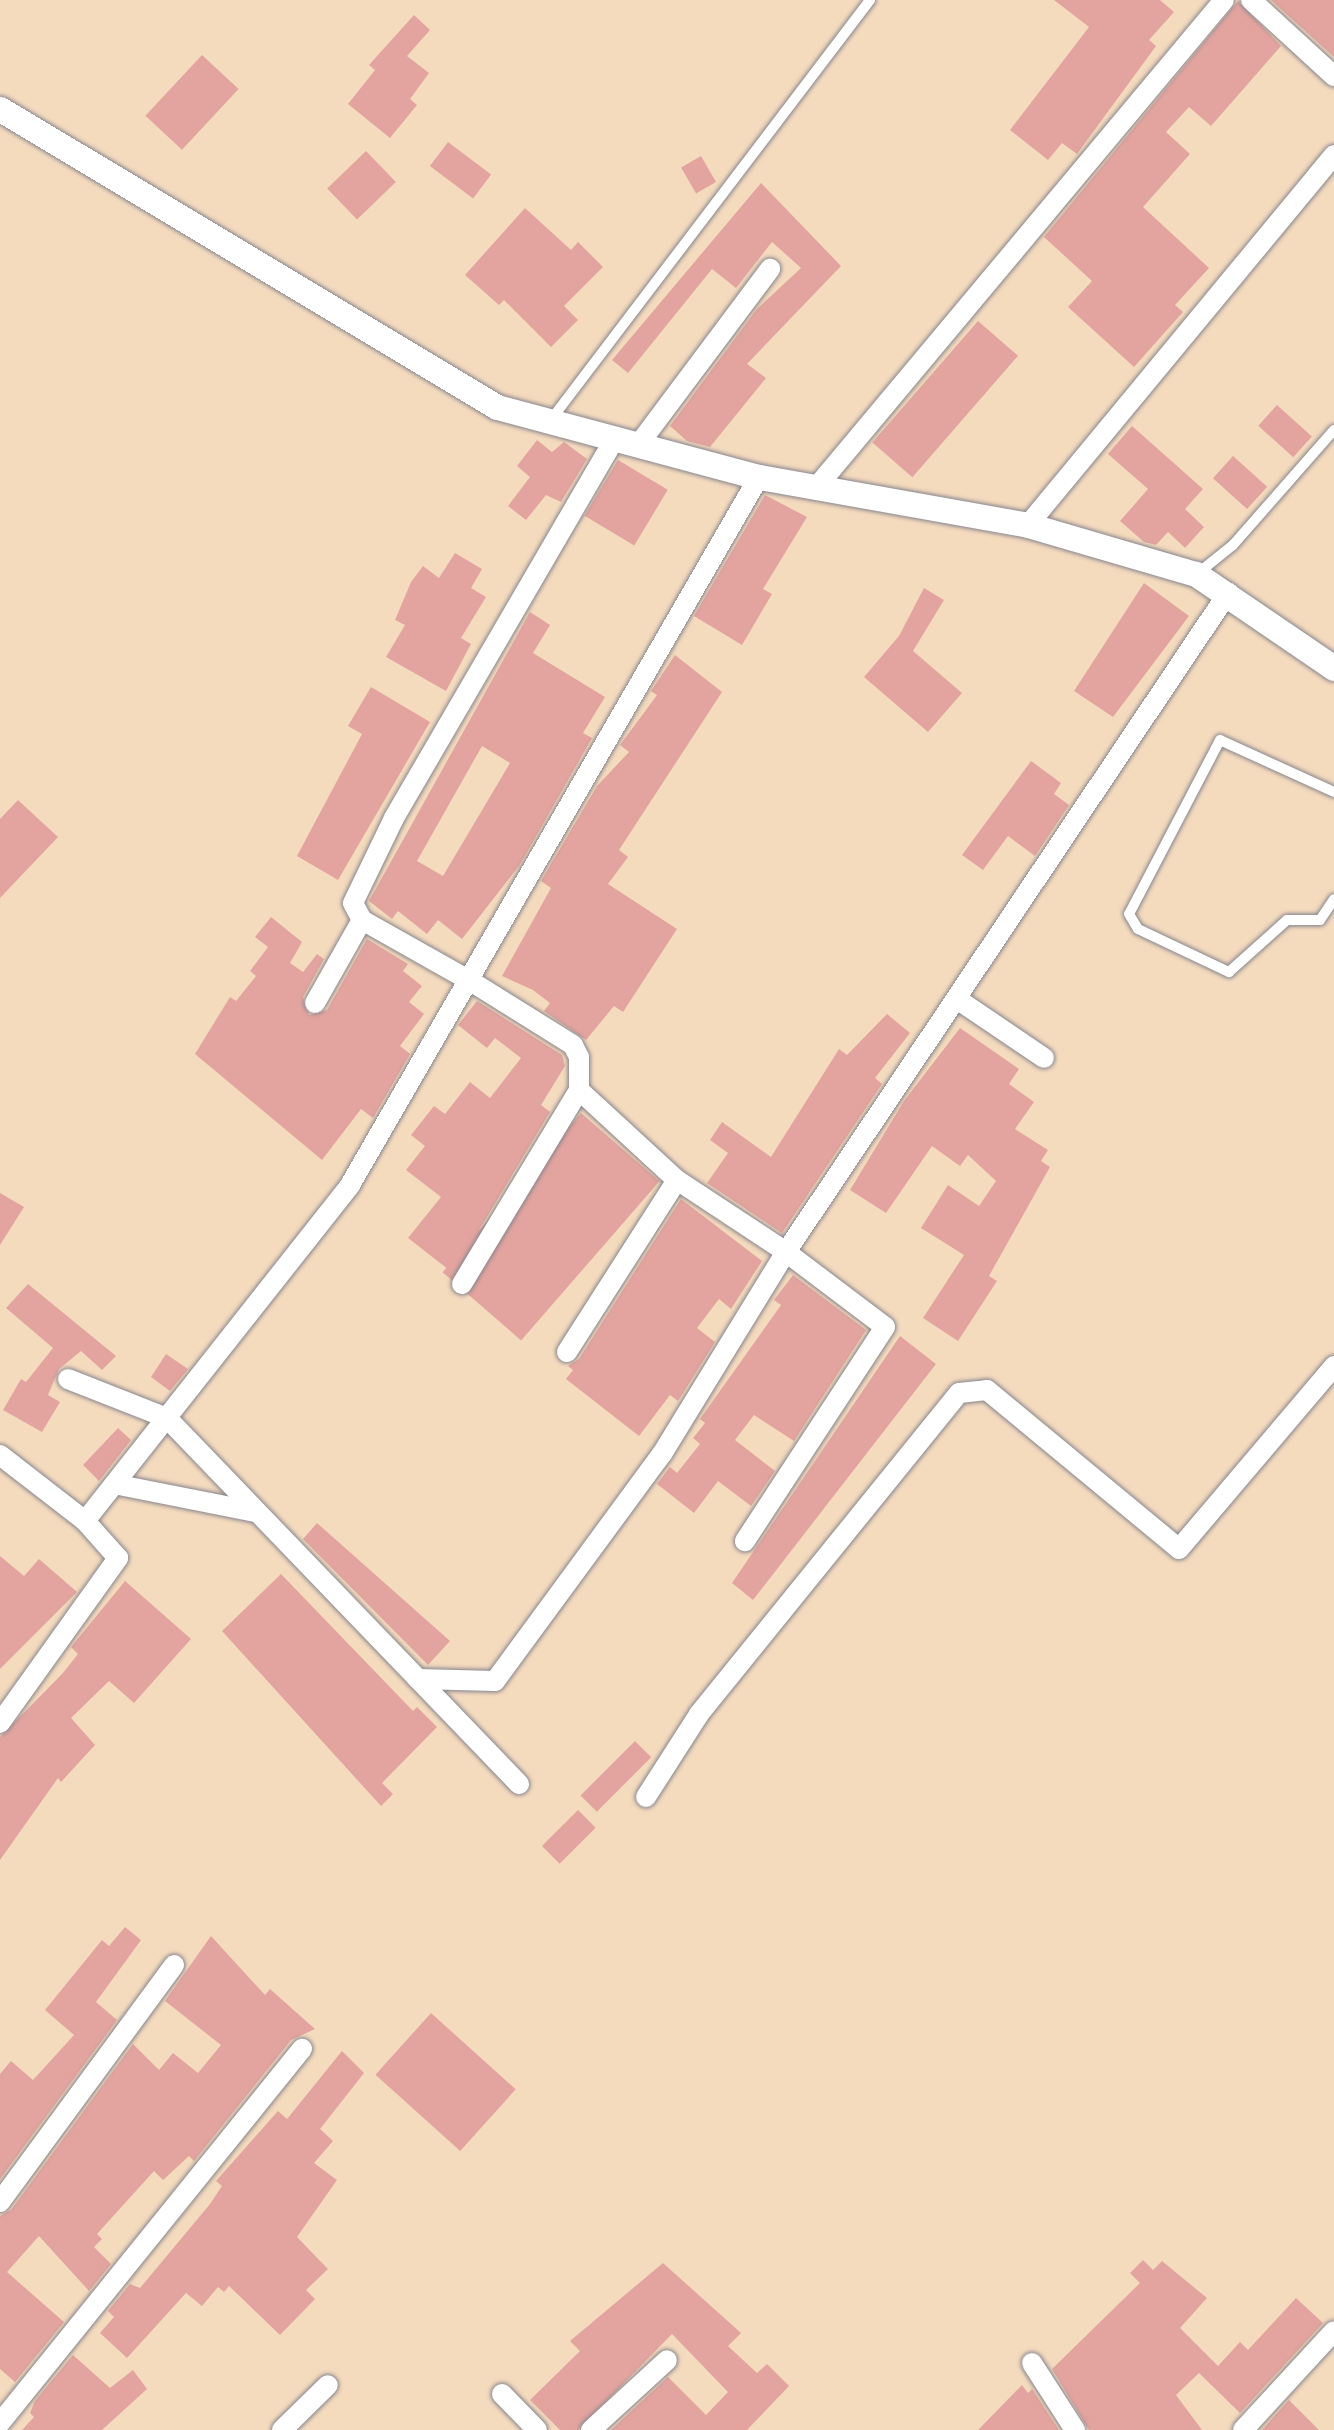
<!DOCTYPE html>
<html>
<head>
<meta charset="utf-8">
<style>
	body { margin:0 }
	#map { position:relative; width:1334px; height:2430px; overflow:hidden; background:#f5dbbe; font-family:"Libre Caslon Text",serif }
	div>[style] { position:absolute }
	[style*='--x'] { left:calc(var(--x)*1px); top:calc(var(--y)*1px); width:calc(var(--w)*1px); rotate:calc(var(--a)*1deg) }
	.building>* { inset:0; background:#e3a49f; transform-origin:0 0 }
	.roads { filter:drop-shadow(0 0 2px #88858e) drop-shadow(0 0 2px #88858e) }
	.service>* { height:10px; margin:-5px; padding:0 5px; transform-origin:5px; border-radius:5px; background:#fff }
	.minor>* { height:20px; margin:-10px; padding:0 10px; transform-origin:10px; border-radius:10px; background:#fff }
	.tertiary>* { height:25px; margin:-12.5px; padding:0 12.5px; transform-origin:12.5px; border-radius:12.5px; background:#fff }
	span { translate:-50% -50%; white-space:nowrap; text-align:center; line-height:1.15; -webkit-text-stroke:9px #fcf5e5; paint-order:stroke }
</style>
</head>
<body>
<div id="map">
	<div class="building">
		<i style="clip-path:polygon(1054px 0,1160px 0,1174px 12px,1149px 40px,1156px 46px,1077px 154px,1062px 143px,1048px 160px,1010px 130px,1089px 27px)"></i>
		<i style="clip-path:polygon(1271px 0,1334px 0,1334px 57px)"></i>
		<i style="clip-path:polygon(1238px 1px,1281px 46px,1211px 126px,1189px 107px,1166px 132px,1190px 154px,1143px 207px,1209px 268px,1175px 305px,1183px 312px,1134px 367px,1068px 307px,1092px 281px,1044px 237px)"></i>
		<i style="clip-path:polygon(414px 15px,430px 30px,407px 56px,429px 73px,410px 99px,417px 105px,390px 138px,348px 104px,375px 70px,369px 65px)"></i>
		<i style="left:202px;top:55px;width:50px;height:83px;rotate:43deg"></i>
		<i style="left:448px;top:142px;width:54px;height:30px;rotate:37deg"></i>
		<i style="left:366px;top:151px;width:43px;height:54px;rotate:46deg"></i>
		<i style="left:701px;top:156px;width:30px;height:23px;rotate:60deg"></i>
		<i style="clip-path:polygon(761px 183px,841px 266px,747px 364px,766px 378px,710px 447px,687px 441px,670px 426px,757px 309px,801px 268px,772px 242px,736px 288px,712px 269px,628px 373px,612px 360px)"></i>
		<i style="clip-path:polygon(525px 208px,571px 250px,578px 242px,603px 267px,564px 306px,578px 320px,551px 347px,504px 300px,499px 305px,465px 275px)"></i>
		<i style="left:978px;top:321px;width:53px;height:161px;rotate:41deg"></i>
		<i style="left:1277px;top:405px;width:47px;height:28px;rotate:42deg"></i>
		<i style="clip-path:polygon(1132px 426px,1203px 489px,1185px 509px,1204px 527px,1185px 548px,1168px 532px,1156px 545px,1144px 542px,1120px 521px,1148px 489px,1108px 454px)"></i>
		<i style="clip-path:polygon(537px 440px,552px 452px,564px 442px,587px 459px,561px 502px,546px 495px,526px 520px,508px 506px,530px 477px,517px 466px)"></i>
		<i style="left:1233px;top:456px;width:46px;height:30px;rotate:42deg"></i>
		<i style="left:618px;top:460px;width:58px;height:65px;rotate:31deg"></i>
		<i style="clip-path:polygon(765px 495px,807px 517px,763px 589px,772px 594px,742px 645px,694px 616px)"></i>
		<i style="clip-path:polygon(455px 553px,482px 569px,471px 588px,486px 597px,461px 638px,471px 644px,446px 691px,386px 657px,405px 625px,395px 620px,411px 582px,423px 566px,439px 578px)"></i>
		<i style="clip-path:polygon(1144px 583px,1189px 616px,1113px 717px,1074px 691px)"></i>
		<i style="clip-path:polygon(924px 588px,944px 600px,913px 651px,962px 693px,928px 732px,864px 677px,899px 636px)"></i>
		<i style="clip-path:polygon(evenodd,530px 612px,550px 625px,533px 653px,605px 697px,583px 733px,592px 738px,519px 866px,462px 939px,438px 920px,427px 934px,398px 911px,392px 919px,369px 901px,530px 612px,482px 746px,510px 763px,443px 876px,417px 861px,482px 746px)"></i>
		<i style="clip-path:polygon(675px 655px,722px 692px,619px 850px,628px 857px,608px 884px,677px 929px,623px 1012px,614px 1006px,586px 1040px,544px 1011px,550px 1003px,533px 990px,502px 976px,551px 888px,541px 881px,597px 786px,629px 752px,620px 745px,657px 695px,651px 691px)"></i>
		<i style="clip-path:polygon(371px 687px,430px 722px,338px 880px,297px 856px,362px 734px,348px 726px)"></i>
		<i style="clip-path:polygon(1031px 761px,1061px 783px,1054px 794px,1069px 805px,1035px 856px,1008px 836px,983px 870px,962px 855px)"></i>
		<i style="clip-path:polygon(18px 800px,58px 837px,0 898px,0 819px)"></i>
		<i style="clip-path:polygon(271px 917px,302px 942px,290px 963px,303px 972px,317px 954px,324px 959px,303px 997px,309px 1015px,327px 1010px,367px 939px,408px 964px,403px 971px,422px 986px,409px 1002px,424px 1014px,400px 1046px,410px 1054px,373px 1118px,361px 1109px,322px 1160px,195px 1054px,230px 997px,236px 1001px,256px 976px,250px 971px,268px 947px,255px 937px)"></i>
		<i style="clip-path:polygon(477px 1001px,562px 1055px,565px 1066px,541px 1105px,550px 1112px,453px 1273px,408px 1238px,441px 1197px,406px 1170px,425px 1146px,411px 1135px,434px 1106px,445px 1114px,470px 1082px,490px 1098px,521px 1058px,495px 1038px,487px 1048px,458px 1025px)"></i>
		<i style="clip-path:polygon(887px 1014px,910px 1033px,875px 1078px,882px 1084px,782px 1233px,707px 1183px,728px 1153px,710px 1140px,722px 1122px,771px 1157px,839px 1049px,847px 1055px)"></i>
		<i style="clip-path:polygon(960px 1028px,1019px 1069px,1009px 1084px,1034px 1102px,1015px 1129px,1048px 1150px,1041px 1161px,1050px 1167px,989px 1276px,997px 1281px,958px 1341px,923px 1318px,964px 1255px,921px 1228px,948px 1185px,979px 1206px,996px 1181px,968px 1155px,960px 1166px,932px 1146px,886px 1213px,850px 1190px,904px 1101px)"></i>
		<i style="left:581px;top:1113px;width:104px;height:211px;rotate:41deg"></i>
		<i style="clip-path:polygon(0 1193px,24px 1207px,0 1245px)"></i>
		<i style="clip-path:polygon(681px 1199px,762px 1261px,731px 1309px,719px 1299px,697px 1328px,715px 1342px,678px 1401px,670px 1395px,639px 1436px,566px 1379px,573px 1370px,568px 1366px,579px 1359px)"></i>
		<i style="clip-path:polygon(793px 1275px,866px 1330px,794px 1441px,754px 1415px,735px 1440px,775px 1471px,751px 1506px,718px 1481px,694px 1513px,657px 1484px,670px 1467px,677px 1473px,700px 1444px,693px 1438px,705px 1423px,700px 1419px,781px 1305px,774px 1300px)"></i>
		<i style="clip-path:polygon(28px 1284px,116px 1356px,102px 1370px,81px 1351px,59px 1369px,48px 1395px,60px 1402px,42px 1432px,3px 1410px,21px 1379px,26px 1382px,53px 1348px,6px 1308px)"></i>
		<i style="clip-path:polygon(900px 1336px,936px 1364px,753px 1600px,732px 1583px)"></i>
		<i style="clip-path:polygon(166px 1354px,188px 1369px,170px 1391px,151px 1377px)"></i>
		<i style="clip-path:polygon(118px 1428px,131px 1440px,99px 1481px,83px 1465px)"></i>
		<i style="clip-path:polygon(317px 1523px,450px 1641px,428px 1665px,303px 1539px)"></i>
		<i style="clip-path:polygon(0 1556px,24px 1576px,39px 1559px,77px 1592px,0 1669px)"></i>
		<i style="clip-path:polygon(281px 1574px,413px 1711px,417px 1707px,437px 1727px,382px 1783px,393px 1794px,381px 1806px,222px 1631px)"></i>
		<i style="clip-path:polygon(125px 1581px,191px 1639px,134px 1703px,109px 1681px,71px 1718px,95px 1745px,61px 1782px,58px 1778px,0 1860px,0 1737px,63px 1673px,78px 1654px,71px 1647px)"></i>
		<i style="left:635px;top:1741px;width:23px;height:77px;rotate:45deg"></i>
		<i style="left:578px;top:1810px;width:25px;height:51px;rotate:45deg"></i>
		<i style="clip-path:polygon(125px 1927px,141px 1940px,96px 2002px,117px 2020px,0 2179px,0 2074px,11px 2061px,33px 2080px,74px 2035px,45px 2010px,102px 1940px,109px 1946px)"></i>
		<i style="clip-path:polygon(211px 1936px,265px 1995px,270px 1989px,315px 2029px,291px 2040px,194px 2161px,189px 2156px,163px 2180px,154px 2171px,97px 2234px,102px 2239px,94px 2247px,111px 2264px,89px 2291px,39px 2236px,7px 2272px,64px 2322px,15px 2382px,0 2369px,0 2216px,11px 2210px,133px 2044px,159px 2070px,173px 2053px,198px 2073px,221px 2045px,165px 2001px)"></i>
		<i style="left:431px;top:2013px;width:114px;height:83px;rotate:42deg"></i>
		<i style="clip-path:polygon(342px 2051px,364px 2073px,320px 2129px,333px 2141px,314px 2163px,337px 2180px,297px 2237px,328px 2269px,306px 2290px,315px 2299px,280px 2335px,229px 2286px,224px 2292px,218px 2287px,202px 2306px,186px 2293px,127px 2358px,100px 2333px,114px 2317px,108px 2311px,130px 2284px,140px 2288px,210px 2204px,222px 2186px,216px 2181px,278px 2111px,287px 2119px)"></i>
		<i style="clip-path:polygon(1143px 2260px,1153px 2270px,1162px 2261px,1207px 2298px,1180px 2328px,1218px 2366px,1240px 2342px,1248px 2350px,1296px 2298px,1323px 2323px,1240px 2413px,1199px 2373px,1176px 2395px,1202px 2430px,1089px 2430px,1052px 2369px,1140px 2283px,1130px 2273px)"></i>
		<i style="clip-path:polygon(663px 2263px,741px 2333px,728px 2346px,757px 2373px,767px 2364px,789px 2386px,747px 2430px,611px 2430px,668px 2377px,706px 2415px,728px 2392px,672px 2334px,578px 2430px,560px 2430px,530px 2400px,580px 2351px,570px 2341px)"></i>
		<i style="clip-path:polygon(73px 2355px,110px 2388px,133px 2370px,147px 2389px,102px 2430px,22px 2430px,34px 2417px,30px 2413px,35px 2401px)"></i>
		<i style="clip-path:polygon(1022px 2385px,1028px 2393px,1032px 2389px,1059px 2430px,978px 2430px)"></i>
		<i style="clip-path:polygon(1289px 2400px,1319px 2430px,1262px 2430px)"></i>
	</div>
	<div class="roads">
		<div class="service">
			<i style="--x:550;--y:421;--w:529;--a:-52.76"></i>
			<i style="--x:1197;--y:574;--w:46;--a:-38.9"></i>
			<i style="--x:1233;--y:545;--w:153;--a:-48.7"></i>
			<i style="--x:1334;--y:792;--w:125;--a:-155.5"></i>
			<i style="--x:1220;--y:740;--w:196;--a:117.6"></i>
			<i style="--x:1129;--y:914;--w:17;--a:59"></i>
			<i style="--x:1138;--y:929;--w:101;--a:25.3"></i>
			<i style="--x:1229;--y:972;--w:78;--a:-41.9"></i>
			<i style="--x:1287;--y:920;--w:33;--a:0"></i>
			<i style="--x:1320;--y:920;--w:25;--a:-56"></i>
		</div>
		<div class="minor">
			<i style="--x:1251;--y:0;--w:113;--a:42.5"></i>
			<i style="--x:639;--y:444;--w:219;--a:-53.2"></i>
			<i style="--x:815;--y:489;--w:637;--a:-50.09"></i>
			<i style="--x:1028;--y:525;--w:480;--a:-50.4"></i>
			<i style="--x:957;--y:999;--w:105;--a:34.1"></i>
			<i style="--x:315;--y:1003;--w:95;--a:-60.5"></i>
			<i style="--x:579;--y:1090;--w:133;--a:42.6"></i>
			<i style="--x:462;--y:1284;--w:227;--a:-58.9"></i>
			<i style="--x:579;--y:1090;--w:33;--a:-90"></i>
			<i style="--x:579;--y:1057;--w:13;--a:-117"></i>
			<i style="--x:573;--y:1045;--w:119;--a:-148"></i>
			<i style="--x:472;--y:982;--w:126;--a:-150.6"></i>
			<i style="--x:362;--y:920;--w:19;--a:-118"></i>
			<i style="--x:353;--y:903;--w:94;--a:-64.2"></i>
			<i style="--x:394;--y:818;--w:436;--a:-59.8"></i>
			<i style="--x:567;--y:1352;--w:204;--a:-57.4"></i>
			<i style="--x:677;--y:1180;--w:131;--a:33.4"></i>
			<i style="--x:786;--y:1252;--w:794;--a:-56.15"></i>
			<i style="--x:68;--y:1379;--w:106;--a:21.5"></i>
			<i style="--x:167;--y:1418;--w:508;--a:46.12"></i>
			<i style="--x:0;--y:1455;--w:108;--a:37.8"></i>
			<i style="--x:114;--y:1484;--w:145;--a:11.2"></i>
			<i style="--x:418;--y:1679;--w:77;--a:1.5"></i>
			<i style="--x:495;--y:1681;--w:282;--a:-53.7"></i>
			<i style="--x:662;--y:1454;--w:237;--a:-58.5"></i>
			<i style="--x:786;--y:1252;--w:124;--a:37.1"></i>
			<i style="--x:885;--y:1327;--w:256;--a:123.2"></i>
			<i style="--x:0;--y:1723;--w:203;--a:-54.4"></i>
			<i style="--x:118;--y:1558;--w:50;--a:-131.7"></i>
			<i style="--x:85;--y:1521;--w:428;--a:-51.7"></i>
			<i style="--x:350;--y:1185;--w:818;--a:-59.99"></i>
			<i style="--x:646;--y:1797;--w:98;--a:-57.4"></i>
			<i style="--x:699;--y:1714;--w:413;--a:-51"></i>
			<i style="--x:959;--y:1393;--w:28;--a:-6"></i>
			<i style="--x:987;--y:1390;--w:249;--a:39.6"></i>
			<i style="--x:1179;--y:1549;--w:240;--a:-49.7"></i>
			<i style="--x:0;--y:2202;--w:294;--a:-53.7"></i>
			<i style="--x:1032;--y:2363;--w:80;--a:57.3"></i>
			<i style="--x:502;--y:2394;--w:50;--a:45.8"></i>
			<i style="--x:0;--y:2423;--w:481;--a:-51.1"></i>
			<i style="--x:282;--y:2430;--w:64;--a:-44.4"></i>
			<i style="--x:591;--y:2430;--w:103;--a:-42.6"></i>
			<i style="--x:1243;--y:2430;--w:134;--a:-47.4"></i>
		</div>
		<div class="tertiary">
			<i style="--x:0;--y:109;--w:579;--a:30.95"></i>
			<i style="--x:497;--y:407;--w:271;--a:15"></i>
			<i style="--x:759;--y:477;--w:273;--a:10.1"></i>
			<i style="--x:1028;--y:525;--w:175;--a:16.3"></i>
			<i style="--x:1196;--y:574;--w:167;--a:34.3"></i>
		</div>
	</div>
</div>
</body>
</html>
